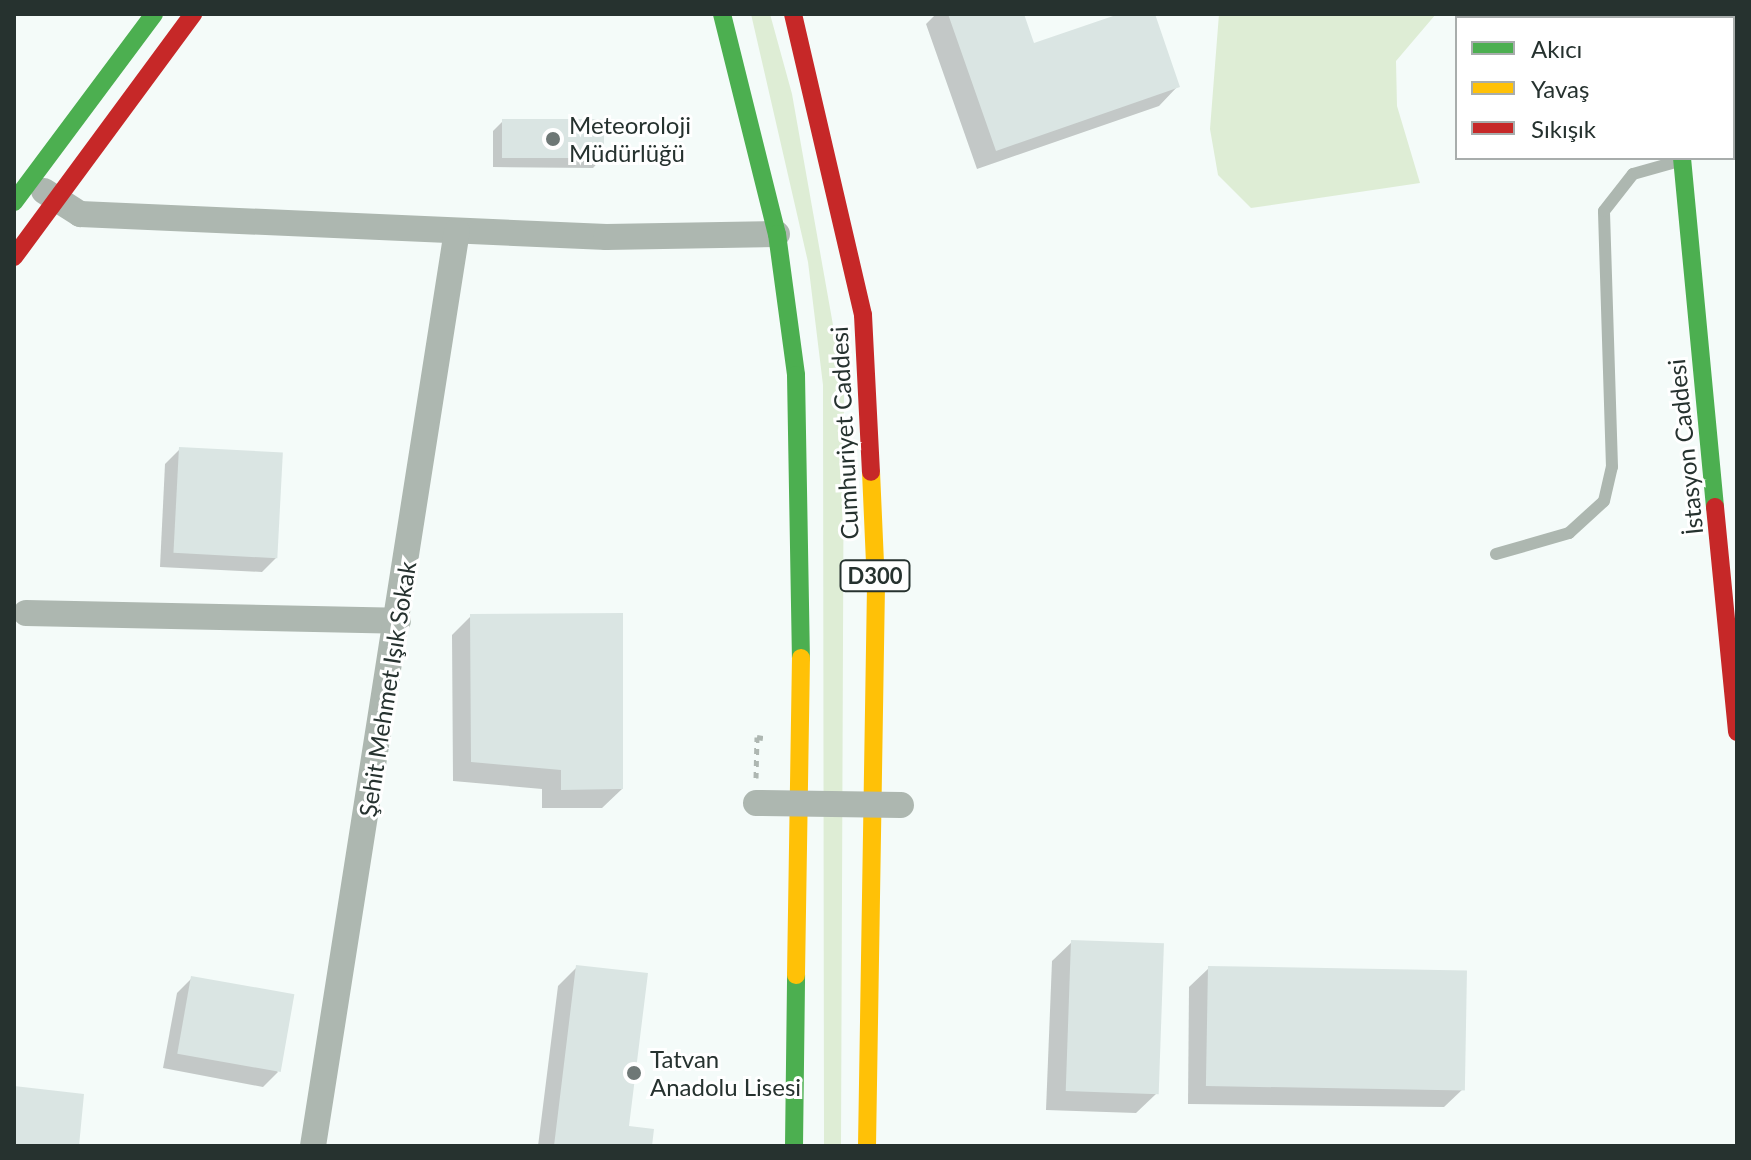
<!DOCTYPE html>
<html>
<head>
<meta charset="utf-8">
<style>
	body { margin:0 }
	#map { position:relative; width:1751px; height:1160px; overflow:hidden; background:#f4fbf9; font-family:Lato,sans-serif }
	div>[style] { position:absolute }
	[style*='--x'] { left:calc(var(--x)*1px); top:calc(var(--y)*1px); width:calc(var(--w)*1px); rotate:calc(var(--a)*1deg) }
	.green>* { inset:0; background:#deedd5 }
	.shadow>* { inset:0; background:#0003 }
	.building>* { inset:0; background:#dae5e3; transform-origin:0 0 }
	.path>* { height:5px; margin-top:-2.5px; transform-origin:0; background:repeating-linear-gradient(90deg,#aeb7b2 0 6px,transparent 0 12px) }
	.lane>* { height:12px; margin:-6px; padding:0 6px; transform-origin:6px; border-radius:6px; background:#adb7b0 }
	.street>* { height:26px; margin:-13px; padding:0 13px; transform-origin:13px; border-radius:13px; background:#adb7b0 }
	.fast>* { height:18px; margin:-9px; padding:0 9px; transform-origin:9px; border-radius:9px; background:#4caf50 }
	.slow>* { height:18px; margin:-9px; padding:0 9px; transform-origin:9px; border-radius:9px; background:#ffc107 }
	.jam>* { height:18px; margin:-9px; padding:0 9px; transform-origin:9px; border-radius:9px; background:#c62828 }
	.street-bridge>* { height:26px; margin:-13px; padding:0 13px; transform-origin:13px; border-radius:13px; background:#adb7b0 }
	.dots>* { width:22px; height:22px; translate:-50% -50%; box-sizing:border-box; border:4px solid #fff; border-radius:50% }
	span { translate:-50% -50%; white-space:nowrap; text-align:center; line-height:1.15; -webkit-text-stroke:6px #fff; paint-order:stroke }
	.shield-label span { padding:2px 6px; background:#fff; border:2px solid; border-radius:6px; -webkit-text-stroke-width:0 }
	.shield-label { font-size:22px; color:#26322f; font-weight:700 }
	.poi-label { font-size:24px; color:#26322f }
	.left { translate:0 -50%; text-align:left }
	.street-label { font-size:24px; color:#26322f }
	.frame { position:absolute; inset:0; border:16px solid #26322f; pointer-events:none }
	.legend { position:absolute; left:1455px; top:16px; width:280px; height:144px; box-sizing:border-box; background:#fff; border:2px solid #a8adac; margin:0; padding:10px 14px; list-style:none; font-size:24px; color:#26322f }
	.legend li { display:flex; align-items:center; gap:16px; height:40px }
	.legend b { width:40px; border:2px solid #a8adac }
</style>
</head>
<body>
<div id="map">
	<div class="green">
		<i style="clip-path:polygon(751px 14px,770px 14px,792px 94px,844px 387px,841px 1146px,824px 1146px,823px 385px,808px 262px)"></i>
		<i style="clip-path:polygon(1219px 14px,1436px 14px,1396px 61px,1397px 106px,1420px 183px,1251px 208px,1218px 175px,1210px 129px)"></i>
	</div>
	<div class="shadow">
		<i style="clip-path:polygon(936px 14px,1022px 14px,1033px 46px,1125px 14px,1153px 14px,1178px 86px,1159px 106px,977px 169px,926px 24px)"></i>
		<i style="clip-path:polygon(503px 121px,602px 158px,593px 168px,493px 167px,493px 131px)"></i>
		<i style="clip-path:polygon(180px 449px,277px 557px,262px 572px,160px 567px,165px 464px)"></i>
		<i style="clip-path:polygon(471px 616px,622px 789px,602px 808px,542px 808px,542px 789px,453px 781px,452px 635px)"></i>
		<i style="clip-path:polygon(1072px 942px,1156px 1094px,1136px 1113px,1046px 1110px,1052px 961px)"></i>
		<i style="clip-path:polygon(577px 967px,627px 1127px,650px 1146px,538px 1146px,558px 986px)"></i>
		<i style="clip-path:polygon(1209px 968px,1464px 1088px,1444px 1107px,1188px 1104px,1189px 987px)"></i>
		<i style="clip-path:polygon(192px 978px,278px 1072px,263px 1087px,163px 1068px,177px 993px)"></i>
	</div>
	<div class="building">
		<i style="clip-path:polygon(948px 14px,1024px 14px,1034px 43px,1119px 14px,1155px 14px,1180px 87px,996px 151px)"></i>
		<i style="left:502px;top:119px;width:102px;height:39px"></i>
		<i style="left:179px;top:447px;width:104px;height:106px;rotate:3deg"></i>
		<i style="clip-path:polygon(623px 613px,623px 789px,561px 790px,561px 770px,471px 762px,470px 614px)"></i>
		<i style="left:1071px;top:940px;width:93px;height:151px;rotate:2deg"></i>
		<i style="clip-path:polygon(576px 965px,648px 973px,629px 1126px,654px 1129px,652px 1146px,554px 1146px)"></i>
		<i style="left:1208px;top:966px;width:259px;height:120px;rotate:1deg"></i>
		<i style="left:191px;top:976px;width:105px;height:79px;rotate:10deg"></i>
		<i style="clip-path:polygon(14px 1086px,84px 1094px,79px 1146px,14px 1146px)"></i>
	</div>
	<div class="path">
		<i style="--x:756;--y:778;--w:41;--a:-88.6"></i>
		<i style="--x:757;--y:737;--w:6;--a:9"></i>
	</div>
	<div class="lane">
		<i style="--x:1496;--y:554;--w:76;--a:-16"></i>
		<i style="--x:1569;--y:533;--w:47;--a:-42.4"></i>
		<i style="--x:1604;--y:501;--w:35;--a:-77"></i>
		<i style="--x:1612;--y:467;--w:256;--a:-91.8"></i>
		<i style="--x:1604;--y:211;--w:47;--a:-51.9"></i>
		<i style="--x:1633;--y:174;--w:48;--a:-15.8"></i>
	</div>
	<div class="street">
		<i style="--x:44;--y:191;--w:43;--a:32.6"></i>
		<i style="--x:80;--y:214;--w:527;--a:2.5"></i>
		<i style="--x:606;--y:237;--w:171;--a:-1"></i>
		<i style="--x:26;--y:613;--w:372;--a:1.2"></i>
		<i style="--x:313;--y:1146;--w:926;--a:-81.06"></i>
	</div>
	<div class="fast">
		<i style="--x:722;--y:14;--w:227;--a:76"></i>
		<i style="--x:777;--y:234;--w:142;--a:82.3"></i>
		<i style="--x:796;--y:375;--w:283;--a:89"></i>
		<i style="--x:1668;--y:14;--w:4;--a:90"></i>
		<i style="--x:1682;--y:158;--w:351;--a:84.6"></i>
		<i style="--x:14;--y:202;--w:234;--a:-53.3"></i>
		<i style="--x:794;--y:1146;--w:171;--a:-89.3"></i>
	</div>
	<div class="slow">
		<i style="--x:796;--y:975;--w:317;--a:-89.1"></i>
		<i style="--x:867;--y:1146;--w:560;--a:-89.08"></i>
		<i style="--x:876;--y:586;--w:114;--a:-92.5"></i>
	</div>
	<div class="jam">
		<i style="--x:793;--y:14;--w:309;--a:76.9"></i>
		<i style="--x:863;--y:315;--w:157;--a:87.1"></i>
		<i style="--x:14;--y:257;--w:302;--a:-53.6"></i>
		<i style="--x:1715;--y:507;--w:226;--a:84.4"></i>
	</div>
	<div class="street-bridge">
		<i style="--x:756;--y:803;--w:145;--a:0.8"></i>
	</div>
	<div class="dots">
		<i style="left:553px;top:139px;background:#6e7876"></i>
		<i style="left:634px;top:1073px;background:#6e7876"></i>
	</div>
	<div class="shield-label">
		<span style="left:875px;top:576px">D300</span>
	</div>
	<div class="poi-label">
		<span class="left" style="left:569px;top:139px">Meteoroloji<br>Müdürlüğü</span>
		<span class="left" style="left:650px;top:1073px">Tatvan<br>Anadolu Lisesi</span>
	</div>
	<div class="street-label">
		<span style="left:844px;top:433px;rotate:-93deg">Cumhuriyet Caddesi</span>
		<span style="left:1685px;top:447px;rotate:-96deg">İstasyon Caddesi</span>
		<span style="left:387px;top:689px;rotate:-81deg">Şehit Mehmet Işık Sokak</span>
	</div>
	<div class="frame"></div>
	<ul class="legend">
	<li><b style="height:10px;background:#4caf50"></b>Akıcı</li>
	<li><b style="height:10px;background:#ffc107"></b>Yavaş</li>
	<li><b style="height:10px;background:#c62828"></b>Sıkışık</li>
	</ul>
</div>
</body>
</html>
